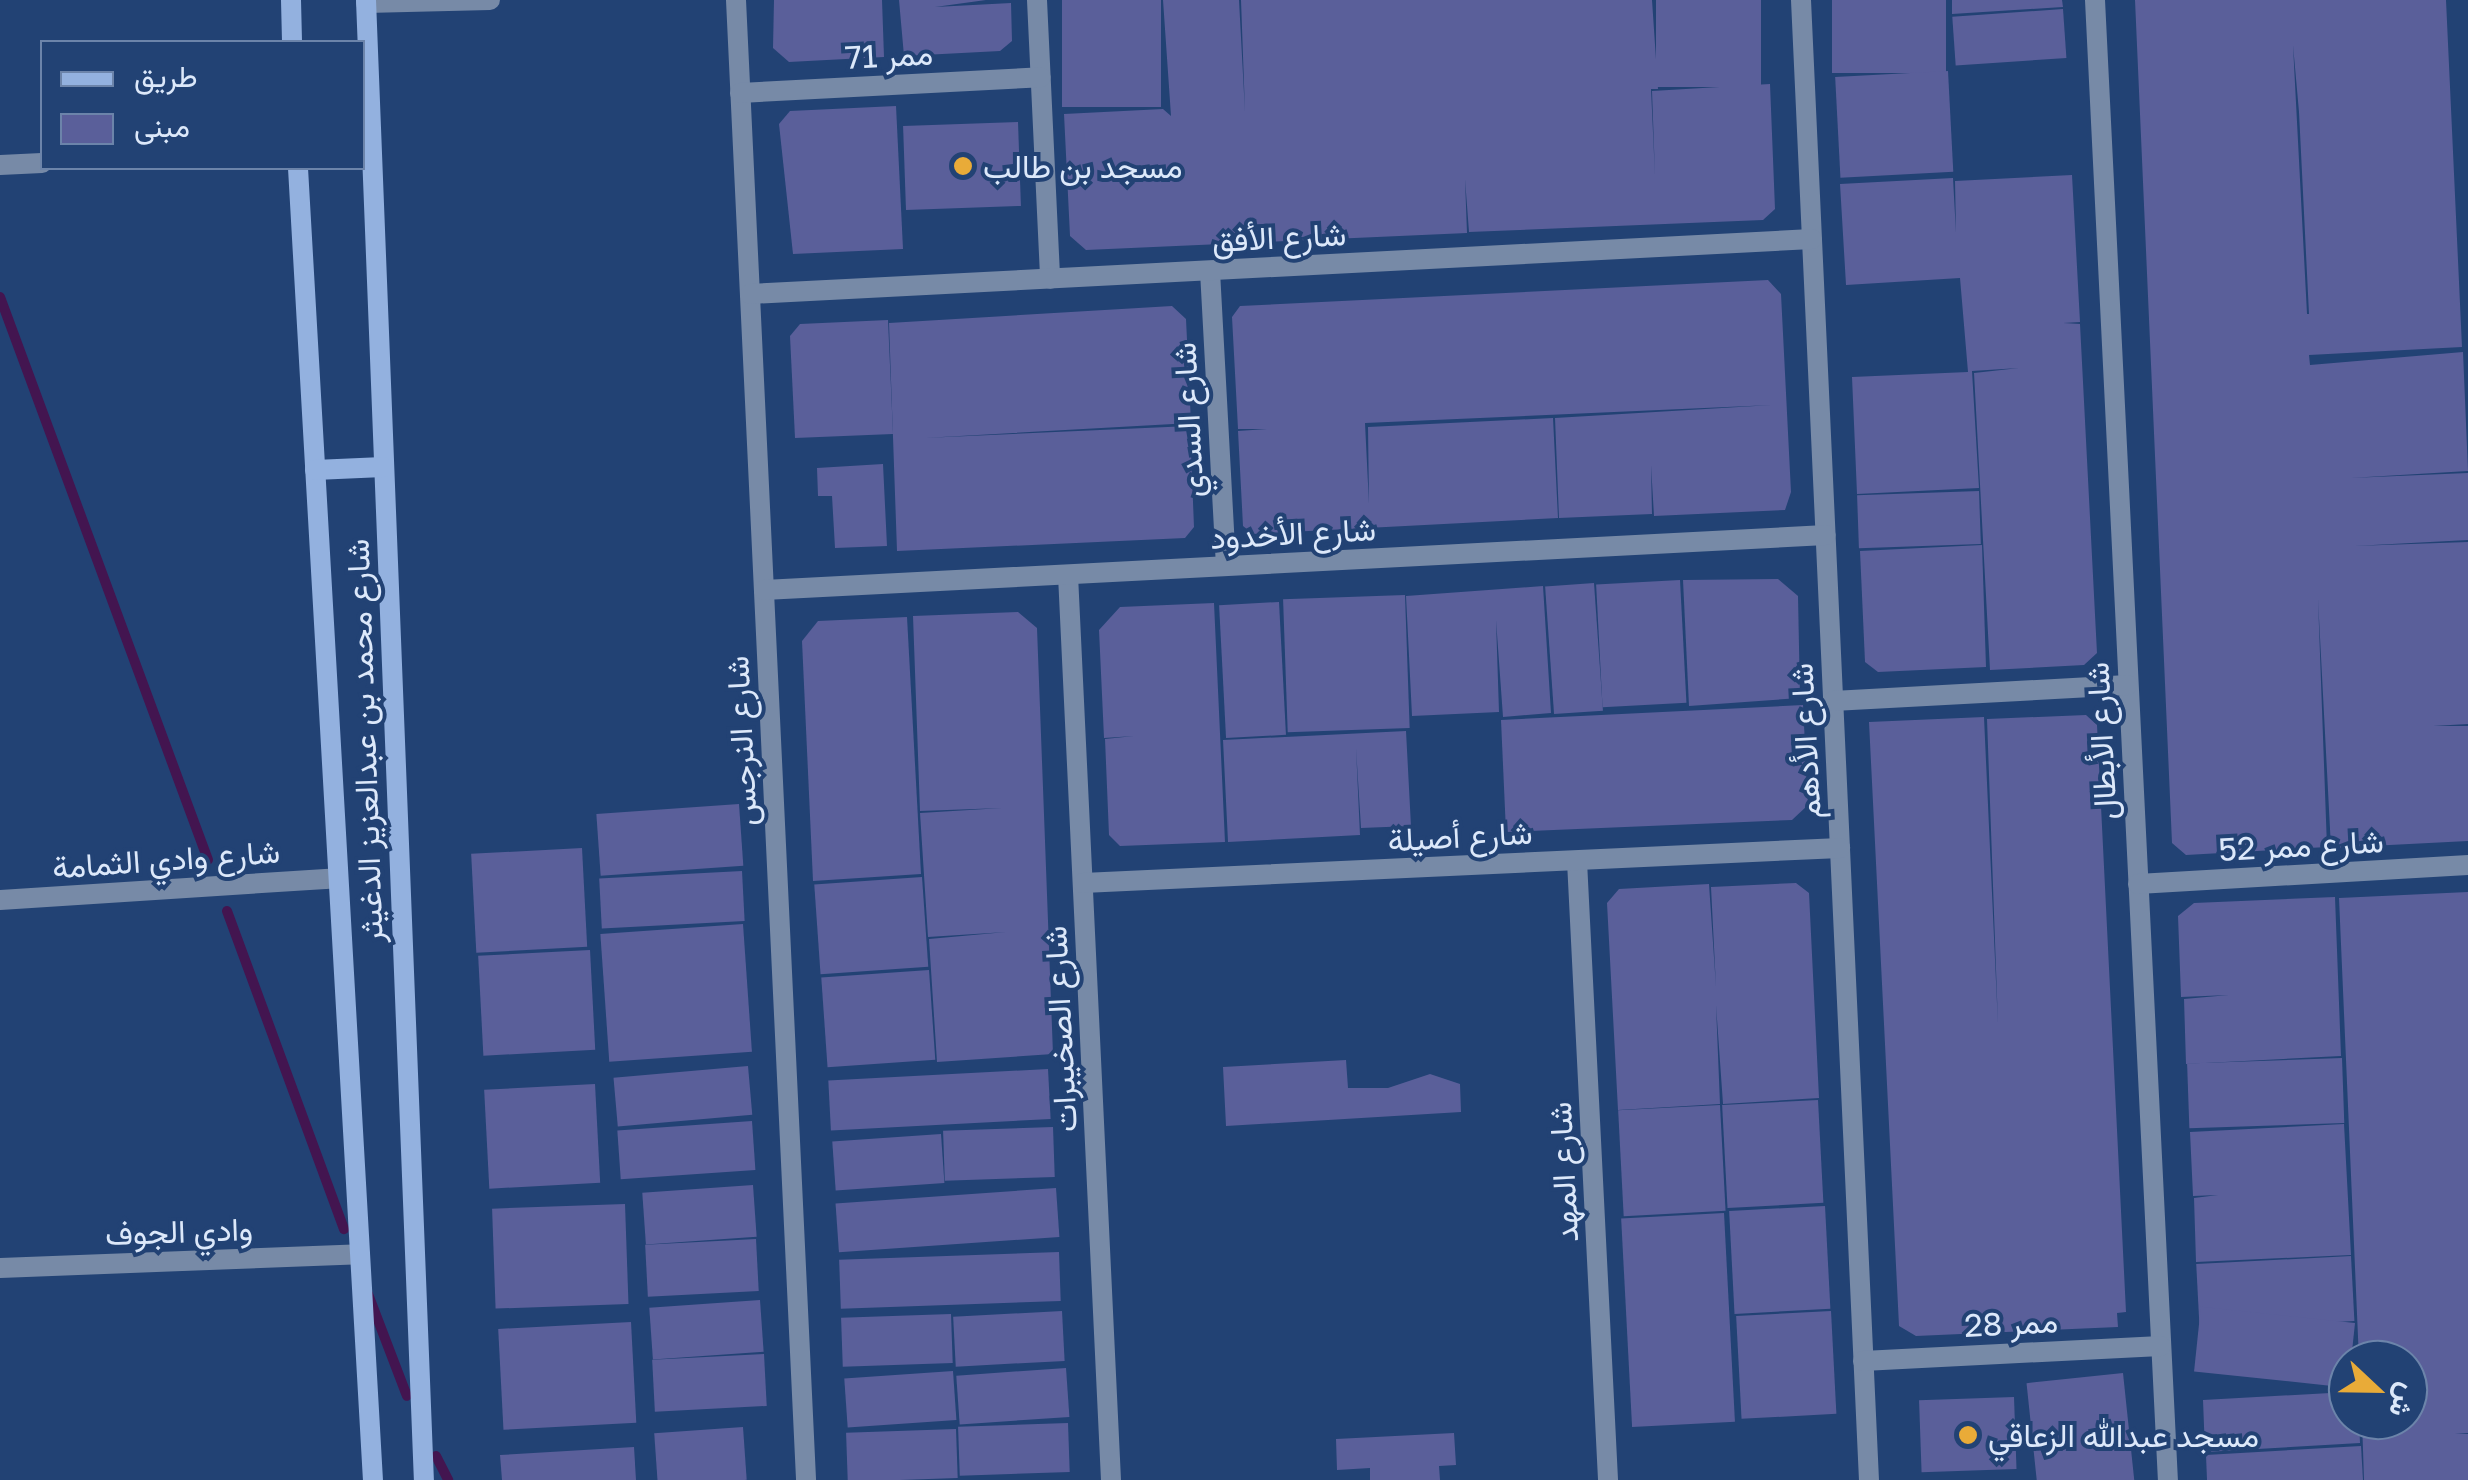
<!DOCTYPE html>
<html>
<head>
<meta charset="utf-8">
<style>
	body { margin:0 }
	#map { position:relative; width:2468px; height:1480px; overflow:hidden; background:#224274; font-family:"Golos Text",Vazirmatn,sans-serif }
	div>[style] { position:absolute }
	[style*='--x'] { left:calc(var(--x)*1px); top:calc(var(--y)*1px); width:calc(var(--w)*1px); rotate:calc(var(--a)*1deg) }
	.stream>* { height:10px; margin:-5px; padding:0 5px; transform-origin:5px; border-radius:5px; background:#431550 }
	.building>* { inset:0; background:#5a5f9a; transform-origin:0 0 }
	.street>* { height:20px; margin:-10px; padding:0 10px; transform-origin:10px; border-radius:10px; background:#778aa7 }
	.secondary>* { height:20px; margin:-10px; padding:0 10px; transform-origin:10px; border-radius:10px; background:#93b1df }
	.dots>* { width:28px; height:28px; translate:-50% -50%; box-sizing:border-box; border:5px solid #224274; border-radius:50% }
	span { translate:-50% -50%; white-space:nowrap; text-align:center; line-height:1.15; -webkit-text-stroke:8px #224274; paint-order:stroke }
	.street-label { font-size:32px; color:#dce8fa }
	.poi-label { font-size:32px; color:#dce8fa }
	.left { translate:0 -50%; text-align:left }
	.legend { position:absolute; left:40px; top:40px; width:325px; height:130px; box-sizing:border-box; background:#224274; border:2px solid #6c84aa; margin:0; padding:12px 18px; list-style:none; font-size:30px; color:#dce8fa }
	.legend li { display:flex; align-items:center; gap:20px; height:50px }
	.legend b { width:50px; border:2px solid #6c84aa }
	.north { position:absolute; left:2328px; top:1340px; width:100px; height:100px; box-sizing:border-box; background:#224274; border:2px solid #6c84aa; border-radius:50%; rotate:112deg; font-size:28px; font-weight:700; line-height:40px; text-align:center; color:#dce8fa }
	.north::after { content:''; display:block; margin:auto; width:35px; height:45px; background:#e9ab38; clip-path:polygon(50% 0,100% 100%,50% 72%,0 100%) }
</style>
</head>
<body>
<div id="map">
	<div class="stream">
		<i style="--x:0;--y:297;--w:600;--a:69.72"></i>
		<i style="--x:227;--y:911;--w:339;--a:69.8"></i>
		<i style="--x:368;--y:1294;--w:109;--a:69.1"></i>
		<i style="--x:436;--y:1456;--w:27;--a:63"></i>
	</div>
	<div class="building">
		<i style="clip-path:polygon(774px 0,882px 0,884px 57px,789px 62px,773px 48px)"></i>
		<i style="clip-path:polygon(899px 0,986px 0,935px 7px,1011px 3px,1012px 41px,1000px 51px,904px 56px)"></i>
		<i style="left:1062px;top:0;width:99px;height:107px"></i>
		<i style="clip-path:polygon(1163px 0,1239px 0,1245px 112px,1241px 0,1652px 0,1658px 89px,1651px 89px,1655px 176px,1652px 91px,1770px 84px,1775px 209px,1763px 220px,1469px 232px,1465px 179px,1467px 233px,1086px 250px,1070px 236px,1064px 114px,1163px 109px,1171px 116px)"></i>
		<i style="left:1656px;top:0;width:105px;height:87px"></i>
		<i style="left:1832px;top:0;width:114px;height:73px"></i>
		<i style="clip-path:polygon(1952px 0,2062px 0,2063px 7px,1952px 14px)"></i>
		<i style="clip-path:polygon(evenodd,2135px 0,2446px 0,2462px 347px,2309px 355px,2310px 365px,2463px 352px,2468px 471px,2350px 478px,2468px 473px,2468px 540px,2354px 546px,2468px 542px,2468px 724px,2433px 726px,2468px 726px,2468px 841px,2331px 848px,2318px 599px,2327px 847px,2186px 855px,2172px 843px,2135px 0,2293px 45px,2299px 112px,2309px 314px,2307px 314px,2293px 45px)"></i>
		<i style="left:2063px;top:9px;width:49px;height:111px;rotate:86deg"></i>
		<i style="left:1948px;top:71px;width:101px;height:113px;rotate:87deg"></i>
		<i style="clip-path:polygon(896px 106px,903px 249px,793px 254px,779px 124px,790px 111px)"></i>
		<i style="left:1018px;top:122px;width:84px;height:115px;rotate:88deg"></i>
		<i style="clip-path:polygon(2072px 175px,2080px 322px,2063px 323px,2080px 324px,2097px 653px,2084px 665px,1990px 670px,1974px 373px,2019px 368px,1972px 371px,1979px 488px,1857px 494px,1852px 377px,1968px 372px,1960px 278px,1846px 285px,1840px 184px,1953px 178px,1956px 233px,1955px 181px)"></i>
		<i style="clip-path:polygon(1768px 280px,1781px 294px,1791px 492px,1785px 510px,1654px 516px,1651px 465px,1652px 514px,1559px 518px,1555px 418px,1772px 405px,1365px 423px,1369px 504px,1368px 427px,1553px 418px,1558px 518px,1253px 534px,1243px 526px,1238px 431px,1267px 429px,1238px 429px,1232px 317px,1240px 306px)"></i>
		<i style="clip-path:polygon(1172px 306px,1186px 319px,1191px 423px,924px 438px,1190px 426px,1194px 527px,1185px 538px,897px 551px,889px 323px)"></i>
		<i style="clip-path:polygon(888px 320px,893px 434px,795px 438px,790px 336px,800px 324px)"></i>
		<i style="clip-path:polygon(883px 464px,887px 546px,835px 548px,832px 496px,818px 496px,817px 468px)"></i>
		<i style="left:1979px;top:491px;width:53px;height:122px;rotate:88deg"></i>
		<i style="clip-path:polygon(1982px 545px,1986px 667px,1878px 672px,1865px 662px,1860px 551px)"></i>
		<i style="clip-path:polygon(1778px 579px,1798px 596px,1800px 698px,1689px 706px,1683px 580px)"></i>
		<i style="left:1680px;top:580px;width:123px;height:84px;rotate:87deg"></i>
		<i style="left:1594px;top:583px;width:128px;height:49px;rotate:86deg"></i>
		<i style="clip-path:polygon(1543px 586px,1551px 713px,1503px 717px,1496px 620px,1499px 712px,1412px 716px,1406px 596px)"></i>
		<i style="left:1405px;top:595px;width:133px;height:122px;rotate:88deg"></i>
		<i style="left:1279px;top:602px;width:133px;height:60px;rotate:87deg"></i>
		<i style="clip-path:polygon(1214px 603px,1225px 842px,1120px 846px,1109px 835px,1105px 739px,1134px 736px,1104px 738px,1099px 630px,1120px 607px)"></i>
		<i style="clip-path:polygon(1018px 612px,1037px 628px,1053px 1054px,937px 1062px,929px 939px,1006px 932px,928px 937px,920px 813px,1002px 808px,920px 811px,913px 616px)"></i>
		<i style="clip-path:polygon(907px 617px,921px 874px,813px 881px,802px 641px,818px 621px)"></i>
		<i style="clip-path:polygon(1803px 705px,1808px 805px,1792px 820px,1506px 832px,1501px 720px)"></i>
		<i style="clip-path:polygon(2086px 715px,2097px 725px,2126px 1312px,2117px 1313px,2118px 1327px,1916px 1336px,1899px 1326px,1869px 722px,1984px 717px,1998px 1025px,1987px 719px)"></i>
		<i style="clip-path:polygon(1406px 731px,1411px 826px,1361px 828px,1356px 748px,1360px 835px,1228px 842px,1223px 740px)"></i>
		<i style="left:739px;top:804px;width:62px;height:143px;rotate:86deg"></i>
		<i style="left:582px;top:848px;width:99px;height:111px;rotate:87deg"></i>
		<i style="left:742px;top:871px;width:50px;height:143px;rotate:87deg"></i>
		<i style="left:922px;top:877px;width:90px;height:108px;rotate:86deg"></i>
		<i style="clip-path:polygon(1796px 883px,1809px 893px,1819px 1098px,1723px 1104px,1716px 1005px,1720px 1104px,1618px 1110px,1607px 903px,1619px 889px,1709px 884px,1716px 987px,1711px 887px)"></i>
		<i style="clip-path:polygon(2468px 892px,2468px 1433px,2455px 1434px,2468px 1434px,2468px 1480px,2364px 1480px,2362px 1420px,2408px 1420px,2408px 1360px,2359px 1360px,2339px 898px)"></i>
		<i style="clip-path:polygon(2335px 897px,2341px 1056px,2186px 1064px,2184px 999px,2229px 995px,2181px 997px,2178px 916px,2194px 903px)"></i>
		<i style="left:743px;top:924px;width:128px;height:143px;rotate:86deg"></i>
		<i style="left:590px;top:950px;width:100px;height:112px;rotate:87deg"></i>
		<i style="left:929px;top:970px;width:90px;height:108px;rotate:86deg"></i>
		<i style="left:2342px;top:1058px;width:65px;height:155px;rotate:88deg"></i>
		<i style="clip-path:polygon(1346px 1060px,1348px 1088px,1388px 1088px,1430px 1074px,1460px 1084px,1461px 1112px,1226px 1126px,1223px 1067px)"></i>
		<i style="left:748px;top:1066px;width:49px;height:135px;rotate:85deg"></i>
		<i style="left:1048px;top:1069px;width:50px;height:220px;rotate:87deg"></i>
		<i style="left:595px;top:1084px;width:99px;height:111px;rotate:87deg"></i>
		<i style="left:1818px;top:1100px;width:103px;height:96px;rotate:87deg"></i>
		<i style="left:1720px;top:1105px;width:106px;height:102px;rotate:87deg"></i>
		<i style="left:752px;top:1121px;width:49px;height:135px;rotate:86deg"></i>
		<i style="clip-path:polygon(2344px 1124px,2351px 1255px,2196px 1262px,2194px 1198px,2218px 1195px,2193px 1196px,2190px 1132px)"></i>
		<i style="left:1053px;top:1127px;width:50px;height:110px;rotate:88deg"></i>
		<i style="left:941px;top:1134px;width:49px;height:109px;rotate:86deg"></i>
		<i style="left:753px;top:1185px;width:52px;height:111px;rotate:86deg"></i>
		<i style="left:1056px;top:1188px;width:49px;height:221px;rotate:86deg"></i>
		<i style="left:625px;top:1204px;width:100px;height:133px;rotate:88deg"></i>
		<i style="left:1825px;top:1206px;width:103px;height:96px;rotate:87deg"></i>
		<i style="left:1724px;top:1213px;width:209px;height:103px;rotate:87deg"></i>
		<i style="left:756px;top:1239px;width:52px;height:111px;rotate:87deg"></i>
		<i style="left:1059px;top:1252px;width:49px;height:220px;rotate:88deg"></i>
		<i style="left:2351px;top:1256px;width:65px;height:155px;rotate:87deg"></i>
		<i style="left:760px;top:1300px;width:52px;height:111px;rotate:86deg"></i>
		<i style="left:1062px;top:1311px;width:50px;height:109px;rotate:87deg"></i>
		<i style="left:1831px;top:1311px;width:103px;height:95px;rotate:87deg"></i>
		<i style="left:951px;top:1314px;width:49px;height:110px;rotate:88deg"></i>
		<i style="left:631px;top:1322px;width:101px;height:133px;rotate:87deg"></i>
		<i style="left:2355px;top:1323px;width:65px;height:155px;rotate:96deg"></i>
		<i style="left:764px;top:1354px;width:52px;height:112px;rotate:87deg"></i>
		<i style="left:1066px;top:1368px;width:49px;height:110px;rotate:86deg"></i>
		<i style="left:953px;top:1371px;width:49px;height:109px;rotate:86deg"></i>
		<i style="left:2123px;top:1373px;width:108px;height:97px;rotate:84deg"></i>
		<i style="clip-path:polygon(2348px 1392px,2348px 1420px,2359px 1420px,2360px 1443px,2205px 1452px,2203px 1400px)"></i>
		<i style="left:2014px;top:1397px;width:72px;height:95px;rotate:88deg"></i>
		<i style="left:1068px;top:1423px;width:49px;height:110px;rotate:88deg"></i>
		<i style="left:743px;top:1427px;width:53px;height:89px;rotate:86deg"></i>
		<i style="left:956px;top:1429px;width:49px;height:110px;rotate:88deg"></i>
		<i style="clip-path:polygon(1454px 1433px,1456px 1465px,1439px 1466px,1440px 1480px,1370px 1480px,1370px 1468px,1337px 1470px,1336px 1439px)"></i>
		<i style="clip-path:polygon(2361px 1446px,2363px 1480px,2207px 1480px,2206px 1455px)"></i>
		<i style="clip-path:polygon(634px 1447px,636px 1480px,502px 1480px,500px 1455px)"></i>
	</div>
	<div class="street">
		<i style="--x:736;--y:0;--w:1482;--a:87.29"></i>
		<i style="--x:1037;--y:0;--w:279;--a:87.3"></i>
		<i style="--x:1801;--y:0;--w:1482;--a:87.37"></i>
		<i style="--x:2095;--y:0;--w:1482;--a:87.18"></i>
		<i style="--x:366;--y:3;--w:124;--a:-1.4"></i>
		<i style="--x:740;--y:93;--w:301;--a:-3"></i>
		<i style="--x:0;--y:165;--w:42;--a:-2.7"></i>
		<i style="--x:1210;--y:271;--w:295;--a:86.9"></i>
		<i style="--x:750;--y:294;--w:1063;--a:-2.96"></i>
		<i style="--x:1068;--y:575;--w:906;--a:87.28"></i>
		<i style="--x:764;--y:590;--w:1063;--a:-2.96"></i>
		<i style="--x:1833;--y:701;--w:295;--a:-3.1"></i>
		<i style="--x:1577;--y:861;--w:620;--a:87.13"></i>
		<i style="--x:1083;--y:883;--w:758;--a:-2.65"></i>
		<i style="--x:2138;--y:884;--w:331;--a:-3.3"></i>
		<i style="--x:0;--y:900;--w:338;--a:-3.7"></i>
		<i style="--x:0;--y:1268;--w:360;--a:-2.2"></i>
		<i style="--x:1863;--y:1361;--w:298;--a:-2.9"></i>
	</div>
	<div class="secondary">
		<i style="--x:291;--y:0;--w:42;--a:88.6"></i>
		<i style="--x:366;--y:0;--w:1481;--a:87.76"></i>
		<i style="--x:298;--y:168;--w:1314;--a:86.73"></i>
		<i style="--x:315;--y:470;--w:68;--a:-2.5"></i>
	</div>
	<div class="dots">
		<i style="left:963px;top:166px;background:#e9ab38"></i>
		<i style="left:1968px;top:1435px;background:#e9ab38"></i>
	</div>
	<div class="street-label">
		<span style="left:889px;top:55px;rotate:-3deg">ممر 71</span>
		<span style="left:1279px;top:237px;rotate:-3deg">شارع الأفق</span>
		<span style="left:1188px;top:420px;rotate:-93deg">شارع السدي</span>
		<span style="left:1293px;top:533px;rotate:-3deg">شارع الأخدود</span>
		<span style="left:364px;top:741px;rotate:-92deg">شارع محمد بن عبدالعزيز الدغيثر</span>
		<span style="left:741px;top:741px;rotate:-93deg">شارع النرجس</span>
		<span style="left:1805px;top:741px;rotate:-93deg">شارع الأدهم</span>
		<span style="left:2101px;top:741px;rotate:-93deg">شارع الأبطال</span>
		<span style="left:1460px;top:836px;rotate:-3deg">شارع أصيلة</span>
		<span style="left:2301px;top:845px;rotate:-3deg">شارع ممر 52</span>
		<span style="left:166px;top:859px;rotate:-4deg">شارع وادي الثمامة</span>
		<span style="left:1060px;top:1029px;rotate:-93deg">شارع الصخيبرات</span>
		<span style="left:1563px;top:1172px;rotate:-93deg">شارع المهد</span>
		<span style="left:179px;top:1231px;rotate:-2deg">وادي الجوف</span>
		<span style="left:2011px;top:1323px;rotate:-3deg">ممر 28</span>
	</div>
	<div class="poi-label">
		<span class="left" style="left:983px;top:166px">مسجد بن طالب</span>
		<span class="left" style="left:1988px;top:1435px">مسجد عبدالله الزعاقي</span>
	</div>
	<ul class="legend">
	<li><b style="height:12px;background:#93b1df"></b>طريق</li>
	<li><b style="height:28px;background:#5a5f9a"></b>مبنى</li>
	</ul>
	<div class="north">ش</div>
</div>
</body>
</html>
